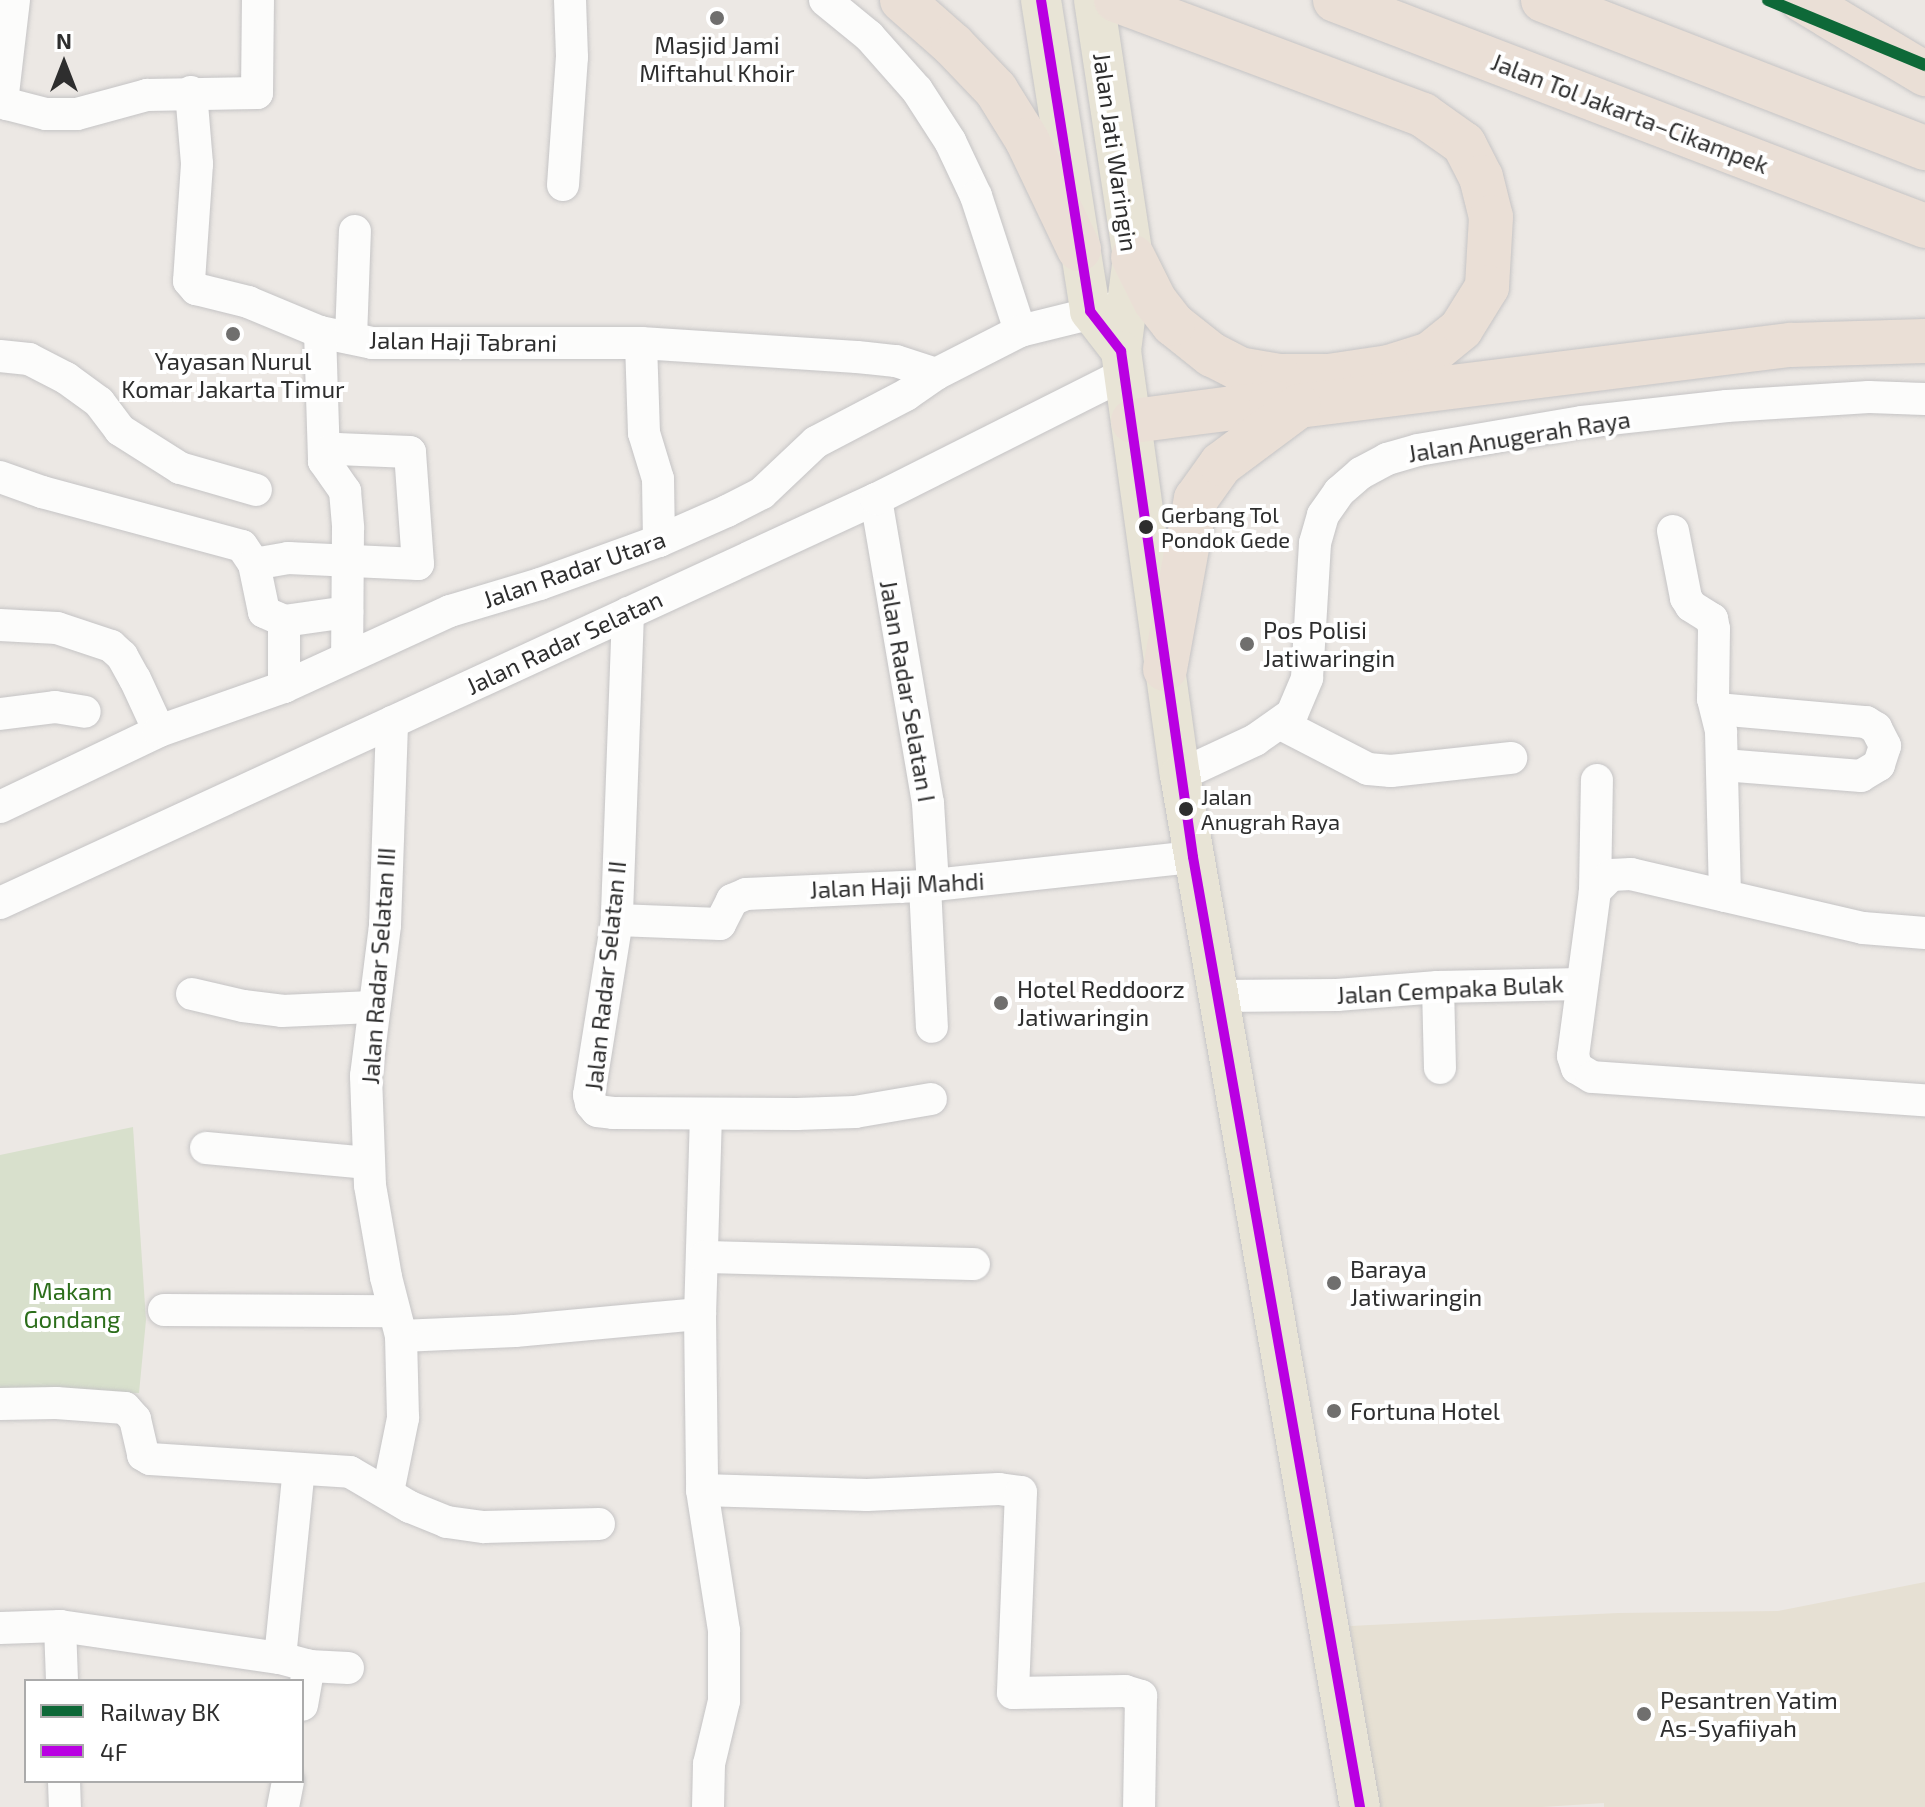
<!DOCTYPE html>
<html>
<head>
<meta charset="utf-8">
<style>
	body { margin:0 }
	#map { position:relative; width:1925px; height:1807px; overflow:hidden; background:#ece8e4; font-family:"Exo 2",sans-serif }
	div>[style] { position:absolute }
	[style*='--x'] { left:calc(var(--x)*1px); top:calc(var(--y)*1px); width:calc(var(--w)*1px); rotate:calc(var(--a)*1deg) }
	.education>* { inset:0; background:#e6e0d3 }
	.cemetery>* { inset:0; background:#d8e0cc }
	.roads { filter:drop-shadow(0 0 2px #c5c4c5) drop-shadow(0 0 2px #c5c4c5) }
	.minor>* { height:32px; margin:-16px; padding:0 16px; transform-origin:16px; border-radius:16px; background:#fcfcfb }
	.major>* { height:40px; margin:-20px; padding:0 20px; transform-origin:20px; border-radius:20px; background:#e8e4d6 }
	.highway>* { height:44px; margin:-22px; padding:0 22px; transform-origin:22px; border-radius:22px; background:#eadfd6 }
	.bus-1>* { height:10px; margin:-5px; padding:0 5px; transform-origin:5px; border-radius:5px; background:#b900e2 }
	.rail-1>* { height:12px; margin:-6px; padding:0 6px; transform-origin:6px; border-radius:6px; background:#0e6938 }
	.dots>* { width:22px; height:22px; translate:-50% -50%; box-sizing:border-box; border:4px solid #fff; border-radius:50% }
	span { translate:-50% -50%; white-space:nowrap; text-align:center; line-height:1.15; -webkit-text-stroke:8px #fff; paint-order:stroke }
	.bus-label { font-size:22px; color:#2e2e2e }
	.left { translate:0 -50%; text-align:left }
	.poi-label { font-size:24px; color:#2e2e2e }
	.street-label { font-size:24px; color:#2e2e2e }
	.park-label { font-size:24px; color:#2c6e1b }
	.legend { position:absolute; left:24px; top:1679px; width:280px; height:104px; box-sizing:border-box; background:#fff; border:2px solid #ababab; margin:0; padding:10px 14px; list-style:none; font-size:24px; color:#2e2e2e }
	.legend li { display:flex; align-items:center; gap:16px; height:40px }
	.legend b { width:40px; border:2px solid #ababab }
	.north { position:absolute; left:24px; top:24px; width:80px; height:80px; -webkit-text-stroke:6px #fff; paint-order:stroke; rotate:0deg; font-size:22px; font-weight:700; line-height:32px; text-align:center; color:#2e2e2e }
	.north::after { content:''; display:block; margin:auto; width:28px; height:36px; background:#2e2e2e; clip-path:polygon(50% 0,100% 100%,50% 72%,0 100%) }
</style>
</head>
<body>
<div id="map">
	<div class="education">
		<i style="clip-path:polygon(1925px 1582px,1925px 1807px,1604px 1807px,1604px 1803px,1543px 1807px,1379px 1807px,1350px 1626px,1618px 1613px,1778px 1611px)"></i>
	</div>
	<div class="cemetery">
		<i style="clip-path:polygon(133px 1127px,146px 1320px,139px 1393px,0 1397px,0 1155px)"></i>
	</div>
	<div class="roads">
		<div class="minor">
			<i style="--x:14;--y:0;--w:94;--a:96.7"></i>
			<i style="--x:3;--y:93;--w:12;--a:70"></i>
			<i style="--x:7;--y:104;--w:40;--a:14.4"></i>
			<i style="--x:46;--y:114;--w:31;--a:0"></i>
			<i style="--x:77;--y:114;--w:73;--a:-15.2"></i>
			<i style="--x:147;--y:95;--w:110;--a:-1"></i>
			<i style="--x:257;--y:93;--w:93;--a:-89.4"></i>
			<i style="--x:825;--y:0;--w:57;--a:39.3"></i>
			<i style="--x:869;--y:36;--w:72;--a:48.4"></i>
			<i style="--x:917;--y:90;--w:61;--a:57.1"></i>
			<i style="--x:950;--y:141;--w:61;--a:64.7"></i>
			<i style="--x:976;--y:196;--w:142;--a:71.9"></i>
			<i style="--x:191;--y:92;--w:72;--a:85.2"></i>
			<i style="--x:197;--y:164;--w:117;--a:93.9"></i>
			<i style="--x:189;--y:281;--w:11;--a:49"></i>
			<i style="--x:196;--y:289;--w:54;--a:14"></i>
			<i style="--x:248;--y:302;--w:78;--a:22.6"></i>
			<i style="--x:320;--y:332;--w:53;--a:11.9"></i>
			<i style="--x:372;--y:343;--w:269;--a:0"></i>
			<i style="--x:641;--y:343;--w:216;--a:3.7"></i>
			<i style="--x:857;--y:357;--w:39;--a:6"></i>
			<i style="--x:896;--y:361;--w:42;--a:18"></i>
			<i style="--x:563;--y:185;--w:128;--a:-86"></i>
			<i style="--x:572;--y:57;--w:57;--a:-92"></i>
			<i style="--x:320;--y:332;--w:129;--a:88.2"></i>
			<i style="--x:324;--y:461;--w:37;--a:55"></i>
			<i style="--x:345;--y:491;--w:37;--a:85"></i>
			<i style="--x:348;--y:528;--w:128;--a:90.4"></i>
			<i style="--x:351;--y:338;--w:107;--a:-87.9"></i>
			<i style="--x:641;--y:343;--w:90;--a:88.1"></i>
			<i style="--x:644;--y:433;--w:48;--a:73.1"></i>
			<i style="--x:658;--y:479;--w:62;--a:89.1"></i>
			<i style="--x:0;--y:356;--w:29;--a:6"></i>
			<i style="--x:29;--y:359;--w:42;--a:27.2"></i>
			<i style="--x:66;--y:378;--w:41;--a:36"></i>
			<i style="--x:99;--y:402;--w:35;--a:53"></i>
			<i style="--x:120;--y:430;--w:71;--a:32.3"></i>
			<i style="--x:180;--y:468;--w:79;--a:16.1"></i>
			<i style="--x:0;--y:477;--w:45;--a:19.7"></i>
			<i style="--x:42;--y:492;--w:207;--a:15.1"></i>
			<i style="--x:242;--y:546;--w:22;--a:56"></i>
			<i style="--x:254;--y:564;--w:49;--a:78.2"></i>
			<i style="--x:264;--y:612;--w:22;--a:24"></i>
			<i style="--x:284;--y:621;--w:66;--a:90"></i>
			<i style="--x:876;--y:499;--w:308;--a:80.3"></i>
			<i style="--x:928;--y:803;--w:81;--a:86.5"></i>
			<i style="--x:1673;--y:531;--w:68;--a:79"></i>
			<i style="--x:1686;--y:598;--w:9;--a:58"></i>
			<i style="--x:1691;--y:606;--w:25;--a:32"></i>
			<i style="--x:1712;--y:619;--w:10;--a:79"></i>
			<i style="--x:1714;--y:629;--w:70;--a:90.8"></i>
			<i style="--x:1713;--y:699;--w:34;--a:76"></i>
			<i style="--x:1721;--y:732;--w:164;--a:88.6"></i>
			<i style="--x:254;--y:564;--w:35;--a:-10"></i>
			<i style="--x:288;--y:558;--w:130;--a:2.6"></i>
			<i style="--x:418;--y:564;--w:112;--a:-94.1"></i>
			<i style="--x:410;--y:452;--w:73;--a:-177.6"></i>
			<i style="--x:337;--y:449;--w:9;--a:162"></i>
			<i style="--x:328;--y:452;--w:10;--a:114"></i>
			<i style="--x:628;--y:613;--w:307;--a:92.1"></i>
			<i style="--x:617;--y:920;--w:177;--a:99.1"></i>
			<i style="--x:589;--y:1095;--w:9;--a:77"></i>
			<i style="--x:591;--y:1104;--w:9;--a:49"></i>
			<i style="--x:597;--y:1111;--w:16;--a:7"></i>
			<i style="--x:613;--y:1113;--w:184;--a:0.3"></i>
			<i style="--x:797;--y:1114;--w:58;--a:-2"></i>
			<i style="--x:855;--y:1112;--w:77;--a:-9.7"></i>
			<i style="--x:284;--y:621;--w:64;--a:-8.1"></i>
			<i style="--x:0;--y:625;--w:57;--a:3"></i>
			<i style="--x:57;--y:628;--w:57;--a:18.4"></i>
			<i style="--x:111;--y:646;--w:15;--a:42"></i>
			<i style="--x:122;--y:656;--w:26;--a:61"></i>
			<i style="--x:135;--y:679;--w:57;--a:65.2"></i>
			<i style="--x:1717;--y:709;--w:150;--a:5"></i>
			<i style="--x:1866;--y:722;--w:12;--a:31"></i>
			<i style="--x:1876;--y:728;--w:20;--a:63"></i>
			<i style="--x:1885;--y:746;--w:20;--a:108"></i>
			<i style="--x:1879;--y:765;--w:21;--a:149"></i>
			<i style="--x:1861;--y:776;--w:138;--a:-175.4"></i>
			<i style="--x:0;--y:714;--w:55;--a:-7.3"></i>
			<i style="--x:55;--y:707;--w:30;--a:9"></i>
			<i style="--x:1281;--y:724;--w:98;--a:27.3"></i>
			<i style="--x:1368;--y:769;--w:23;--a:5"></i>
			<i style="--x:1391;--y:771;--w:121;--a:-6.2"></i>
			<i style="--x:1180;--y:775;--w:83;--a:-25"></i>
			<i style="--x:1255;--y:740;--w:45;--a:-35.1"></i>
			<i style="--x:1292;--y:714;--w:39;--a:-67"></i>
			<i style="--x:1307;--y:678;--w:135;--a:-86.6"></i>
			<i style="--x:1315;--y:543;--w:29;--a:-74"></i>
			<i style="--x:1323;--y:515;--w:28;--a:-55"></i>
			<i style="--x:1339;--y:492;--w:29;--a:-41"></i>
			<i style="--x:1361;--y:473;--w:30;--a:-28"></i>
			<i style="--x:1387;--y:459;--w:32;--a:-16"></i>
			<i style="--x:1418;--y:450;--w:166;--a:-9.7"></i>
			<i style="--x:1582;--y:422;--w:146;--a:-6.3"></i>
			<i style="--x:1727;--y:406;--w:142;--a:-3.6"></i>
			<i style="--x:1869;--y:397;--w:56;--a:2"></i>
			<i style="--x:0;--y:807;--w:176;--a:-25.5"></i>
			<i style="--x:159;--y:731;--w:133;--a:-19.4"></i>
			<i style="--x:284;--y:687;--w:183;--a:-24.6"></i>
			<i style="--x:450;--y:611;--w:94;--a:-16.7"></i>
			<i style="--x:540;--y:584;--w:127;--a:-19.9"></i>
			<i style="--x:659;--y:541;--w:74;--a:-23.8"></i>
			<i style="--x:727;--y:511;--w:39;--a:-27"></i>
			<i style="--x:762;--y:493;--w:74;--a:-43.4"></i>
			<i style="--x:816;--y:442;--w:102;--a:-27.6"></i>
			<i style="--x:906;--y:395;--w:37;--a:-35"></i>
			<i style="--x:936;--y:374;--w:94;--a:-27.1"></i>
			<i style="--x:1020;--y:331;--w:96;--a:-13.9"></i>
			<i style="--x:925;--y:886;--w:141;--a:87.2"></i>
			<i style="--x:1595;--y:891;--w:111;--a:-89"></i>
			<i style="--x:0;--y:903;--w:965;--a:-24.76"></i>
			<i style="--x:876;--y:499;--w:279;--a:-26.7"></i>
			<i style="--x:617;--y:920;--w:103;--a:2.2"></i>
			<i style="--x:720;--y:924;--w:27;--a:-63"></i>
			<i style="--x:732;--y:900;--w:15;--a:-23"></i>
			<i style="--x:746;--y:894;--w:179;--a:-2.6"></i>
			<i style="--x:925;--y:886;--w:270;--a:-6.2"></i>
			<i style="--x:1925;--y:933;--w:62;--a:-175.4"></i>
			<i style="--x:1863;--y:928;--w:238;--a:-166.9"></i>
			<i style="--x:1631;--y:874;--w:20;--a:177"></i>
			<i style="--x:1611;--y:875;--w:23;--a:135"></i>
			<i style="--x:1595;--y:891;--w:166;--a:97.6"></i>
			<i style="--x:1573;--y:1056;--w:13;--a:72"></i>
			<i style="--x:1577;--y:1068;--w:17;--a:31"></i>
			<i style="--x:1592;--y:1077;--w:334;--a:4"></i>
			<i style="--x:1438;--y:987;--w:81;--a:88.6"></i>
			<i style="--x:192;--y:994;--w:52;--a:13.2"></i>
			<i style="--x:243;--y:1006;--w:39;--a:7"></i>
			<i style="--x:282;--y:1011;--w:90;--a:-2.5"></i>
			<i style="--x:1217;--y:996;--w:120;--a:-0.5"></i>
			<i style="--x:1337;--y:995;--w:101;--a:-4.5"></i>
			<i style="--x:1438;--y:987;--w:143;--a:-1.2"></i>
			<i style="--x:706;--y:1114;--w:200;--a:91.7"></i>
			<i style="--x:700;--y:1314;--w:176;--a:89.3"></i>
			<i style="--x:702;--y:1490;--w:143;--a:81.1"></i>
			<i style="--x:724;--y:1631;--w:70;--a:90"></i>
			<i style="--x:724;--y:1701;--w:65;--a:103.4"></i>
			<i style="--x:709;--y:1764;--w:43;--a:91.3"></i>
			<i style="--x:206;--y:1148;--w:163;--a:5.3"></i>
			<i style="--x:704;--y:1257;--w:270;--a:1.5"></i>
			<i style="--x:164;--y:1310;--w:229;--a:0.3"></i>
			<i style="--x:401;--y:1336;--w:114;--a:-2.5"></i>
			<i style="--x:515;--y:1331;--w:186;--a:-5.3"></i>
			<i style="--x:0;--y:1404;--w:56;--a:-1"></i>
			<i style="--x:56;--y:1403;--w:69;--a:4.1"></i>
			<i style="--x:125;--y:1408;--w:15;--a:48"></i>
			<i style="--x:135;--y:1419;--w:37;--a:77"></i>
			<i style="--x:143;--y:1455;--w:8;--a:30"></i>
			<i style="--x:150;--y:1459;--w:200;--a:3.7"></i>
			<i style="--x:350;--y:1472;--w:69;--a:30.3"></i>
			<i style="--x:410;--y:1507;--w:40;--a:22"></i>
			<i style="--x:447;--y:1522;--w:37;--a:8"></i>
			<i style="--x:484;--y:1527;--w:115;--a:-1.5"></i>
			<i style="--x:702;--y:1490;--w:165;--a:1.7"></i>
			<i style="--x:867;--y:1495;--w:132;--a:-2.6"></i>
			<i style="--x:999;--y:1489;--w:22;--a:8"></i>
			<i style="--x:1021;--y:1492;--w:201;--a:92.3"></i>
			<i style="--x:1013;--y:1693;--w:112;--a:-1"></i>
			<i style="--x:1125;--y:1691;--w:17;--a:17"></i>
			<i style="--x:1141;--y:1696;--w:111;--a:91"></i>
			<i style="--x:388;--y:1492;--w:76;--a:-78.5"></i>
			<i style="--x:403;--y:1418;--w:82;--a:-91.4"></i>
			<i style="--x:401;--y:1336;--w:61;--a:-104.3"></i>
			<i style="--x:386;--y:1277;--w:93;--a:-99.9"></i>
			<i style="--x:370;--y:1185;--w:109;--a:-92.1"></i>
			<i style="--x:366;--y:1076;--w:152;--a:-82.8"></i>
			<i style="--x:385;--y:925;--w:203;--a:-88"></i>
			<i style="--x:60;--y:1626;--w:55;--a:87.9"></i>
			<i style="--x:0;--y:1628;--w:60;--a:-1.9"></i>
			<i style="--x:60;--y:1626;--w:222;--a:8.3"></i>
			<i style="--x:280;--y:1658;--w:30;--a:15"></i>
			<i style="--x:309;--y:1666;--w:39;--a:3"></i>
			<i style="--x:280;--y:1658;--w:190;--a:-84.3"></i>
			<i style="--x:302;--y:1705;--w:40;--a:-80"></i>
			<i style="--x:64;--y:1781;--w:26;--a:88"></i>
			<i style="--x:283;--y:1807;--w:26;--a:-79"></i>
		</div>
		<div class="major">
			<i style="--x:1041;--y:0;--w:315;--a:81"></i>
			<i style="--x:1090;--y:311;--w:51;--a:52.2"></i>
			<i style="--x:1094;--y:0;--w:260;--a:81.4"></i>
			<i style="--x:1133;--y:257;--w:95;--a:97.3"></i>
			<i style="--x:1121;--y:351;--w:428;--a:82.1"></i>
			<i style="--x:1180;--y:775;--w:1048;--a:80.11"></i>
		</div>
		<div class="highway">
			<i style="--x:902;--y:0;--w:68;--a:41.4"></i>
			<i style="--x:953;--y:45;--w:62;--a:46.3"></i>
			<i style="--x:996;--y:90;--w:59;--a:58.2"></i>
			<i style="--x:1027;--y:140;--w:121;--a:64.5"></i>
			<i style="--x:1116;--y:0;--w:328;--a:20.5"></i>
			<i style="--x:1423;--y:115;--w:50;--a:35.3"></i>
			<i style="--x:1464;--y:144;--w:37;--a:63"></i>
			<i style="--x:1481;--y:177;--w:41;--a:76"></i>
			<i style="--x:1491;--y:217;--w:70;--a:93.3"></i>
			<i style="--x:1487;--y:287;--w:49;--a:121.8"></i>
			<i style="--x:1461;--y:329;--w:40;--a:141"></i>
			<i style="--x:1430;--y:354;--w:43;--a:162.4"></i>
			<i style="--x:1389;--y:367;--w:61;--a:171.5"></i>
			<i style="--x:1329;--y:376;--w:50;--a:180"></i>
			<i style="--x:1279;--y:376;--w:40;--a:-170"></i>
			<i style="--x:1240;--y:369;--w:31;--a:-153"></i>
			<i style="--x:1212;--y:355;--w:50;--a:-141.5"></i>
			<i style="--x:1173;--y:324;--w:29;--a:-128"></i>
			<i style="--x:1155;--y:301;--w:49;--a:-116.6"></i>
			<i style="--x:1335;--y:0;--w:632;--a:20.96"></i>
			<i style="--x:1543;--y:0;--w:410;--a:21.2"></i>
			<i style="--x:1802;--y:0;--w:144;--a:31"></i>
			<i style="--x:1133;--y:421;--w:139;--a:-7.4"></i>
			<i style="--x:1271;--y:403;--w:28;--a:6"></i>
			<i style="--x:1299;--y:406;--w:496;--a:-7.1"></i>
			<i style="--x:1791;--y:345;--w:134;--a:-1.7"></i>
			<i style="--x:1165;--y:669;--w:173;--a:-79.7"></i>
			<i style="--x:1196;--y:499;--w:43;--a:-54.5"></i>
			<i style="--x:1221;--y:464;--w:97;--a:-36.6"></i>
		</div>
	</div>
	<div class="bus-1">
		<i style="--x:1041;--y:0;--w:315;--a:81"></i>
		<i style="--x:1090;--y:311;--w:51;--a:52.2"></i>
		<i style="--x:1121;--y:351;--w:511;--a:81.9"></i>
		<i style="--x:1193;--y:857;--w:965;--a:80.03"></i>
	</div>
	<div class="rail-1">
		<i style="--x:1768;--y:0;--w:170;--a:22.5"></i>
	</div>
	<div class="dots">
		<i style="left:717px;top:18px;background:#706f6e"></i>
		<i style="left:233px;top:334px;background:#706f6e"></i>
		<i style="left:1146px;top:527px;background:#2e2e2e"></i>
		<i style="left:1247px;top:644px;background:#706f6e"></i>
		<i style="left:1186px;top:809px;background:#2e2e2e"></i>
		<i style="left:1001px;top:1003px;background:#706f6e"></i>
		<i style="left:1334px;top:1283px;background:#706f6e"></i>
		<i style="left:1334px;top:1411px;background:#706f6e"></i>
		<i style="left:1644px;top:1714px;background:#706f6e"></i>
	</div>
	<div class="bus-label">
		<span class="left" style="left:1161px;top:527px">Gerbang Tol<br>Pondok Gede</span>
		<span class="left" style="left:1201px;top:809px">Jalan<br>Anugrah Raya</span>
	</div>
	<div class="poi-label">
		<span style="left:717px;top:59px">Masjid Jami<br>Miftahul Khoir</span>
		<span style="left:233px;top:375px">Yayasan Nurul<br>Komar Jakarta Timur</span>
		<span class="left" style="left:1263px;top:644px">Pos Polisi<br>Jatiwaringin</span>
		<span class="left" style="left:1017px;top:1003px">Hotel Reddoorz<br>Jatiwaringin</span>
		<span class="left" style="left:1350px;top:1283px">Baraya<br>Jatiwaringin</span>
		<span class="left" style="left:1350px;top:1411px">Fortuna Hotel</span>
		<span class="left" style="left:1660px;top:1714px">Pesantren Yatim<br>As-Syafiiyah</span>
	</div>
	<div class="street-label">
		<span style="left:1630px;top:113px;rotate:21deg">Jalan Tol Jakarta–Cikampek</span>
		<span style="left:1116px;top:152px;rotate:82deg">Jalan Jati Waringin</span>
		<span style="left:463px;top:341px;rotate:1deg">Jalan Haji Tabrani</span>
		<span style="left:1519px;top:436px;rotate:-9deg">Jalan Anugerah Raya</span>
		<span style="left:574px;top:569px;rotate:-19deg">Jalan Radar Utara</span>
		<span style="left:564px;top:642px;rotate:-25deg">Jalan Radar Selatan</span>
		<span style="left:908px;top:691px;rotate:80deg">Jalan Radar Selatan I</span>
		<span style="left:897px;top:885px;rotate:-3deg">Jalan Haji Mahdi</span>
		<span style="left:378px;top:966px;rotate:-86deg">Jalan Radar Selatan III</span>
		<span style="left:605px;top:976px;rotate:-84deg">Jalan Radar Selatan II</span>
		<span style="left:1450px;top:989px;rotate:-3deg">Jalan Cempaka Bulak</span>
	</div>
	<div class="park-label">
		<span style="left:72px;top:1305px">Makam<br>Gondang</span>
	</div>
	<ul class="legend">
	<li><b style="height:10px;background:#0e6938"></b>Railway BK</li>
	<li><b style="height:10px;background:#b900e2"></b>4F</li>
	</ul>
	<div class="north">N</div>
</div>
</body>
</html>
